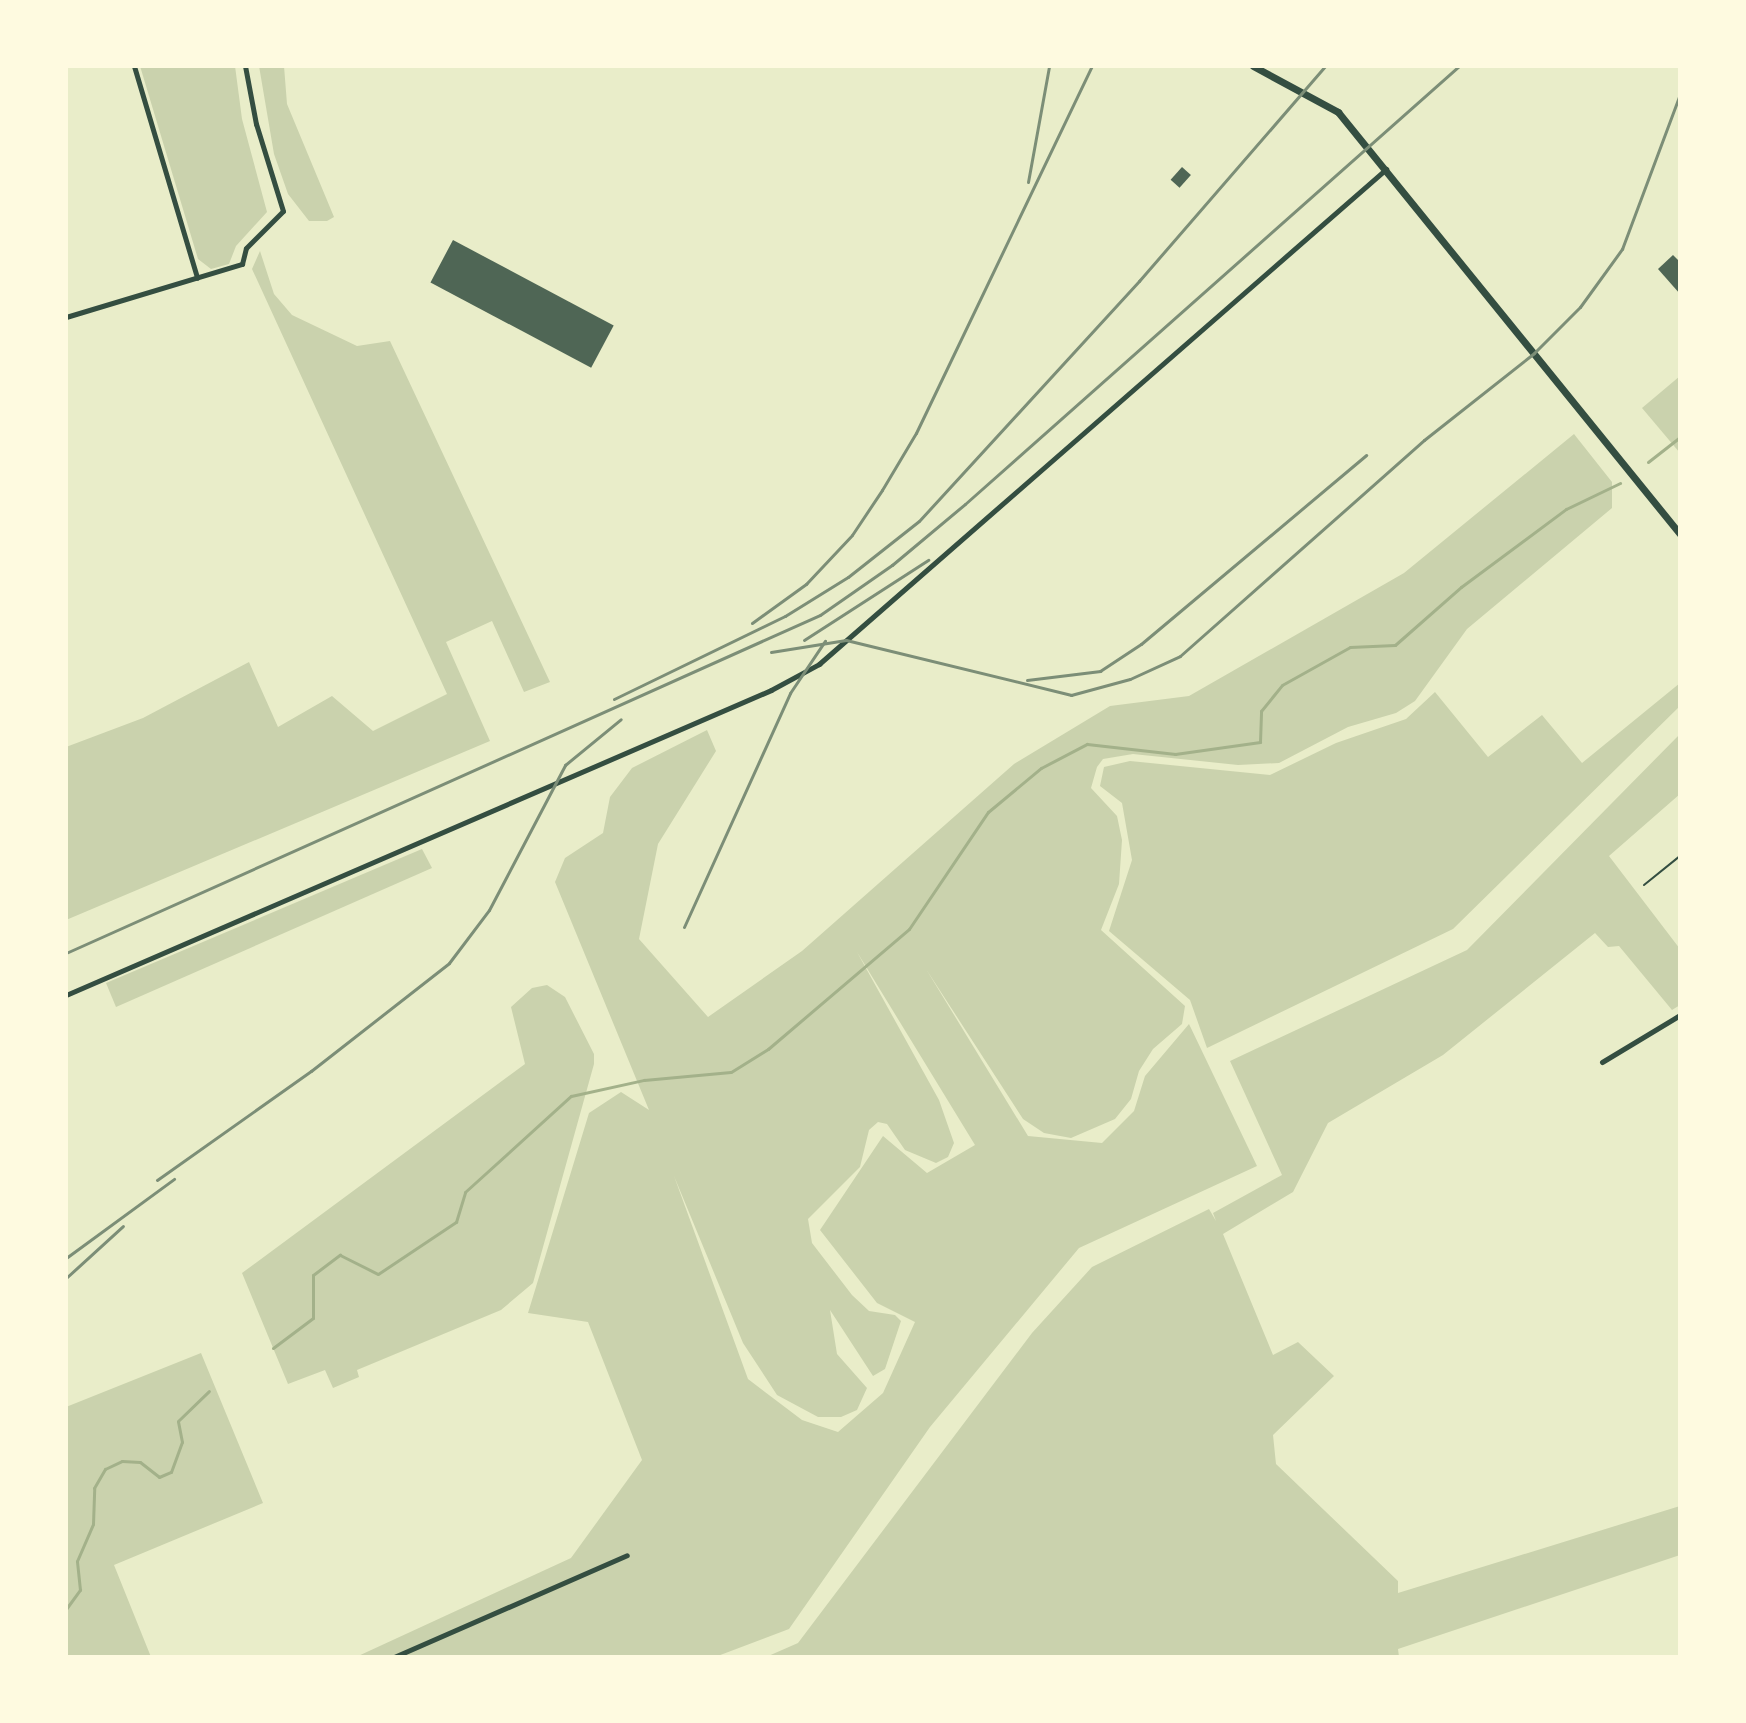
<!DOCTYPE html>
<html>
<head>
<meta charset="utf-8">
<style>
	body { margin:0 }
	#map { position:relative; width:1746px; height:1723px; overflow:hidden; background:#e9edc9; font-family:Merriweather,serif }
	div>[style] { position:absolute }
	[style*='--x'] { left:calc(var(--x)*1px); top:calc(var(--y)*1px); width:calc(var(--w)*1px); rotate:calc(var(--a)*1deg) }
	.green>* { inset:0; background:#cad2ad }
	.stream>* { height:3px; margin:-1.5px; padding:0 1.5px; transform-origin:1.5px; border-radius:1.5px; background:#a3b18a }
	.building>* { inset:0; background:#4f6655; transform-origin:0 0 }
	.service>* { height:2px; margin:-1px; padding:0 1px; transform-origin:1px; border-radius:1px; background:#344e41 }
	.minor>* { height:5px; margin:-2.5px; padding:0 2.5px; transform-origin:2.5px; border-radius:2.5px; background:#344e41 }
	.secondary>* { height:7px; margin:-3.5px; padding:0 3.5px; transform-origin:3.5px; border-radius:3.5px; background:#344e41 }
	.rail>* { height:3px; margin:-1.5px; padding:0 1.5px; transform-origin:1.5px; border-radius:1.5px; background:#7c8e77 }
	span { translate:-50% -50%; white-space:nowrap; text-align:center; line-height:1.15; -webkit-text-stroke:8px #fefae0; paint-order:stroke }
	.frame { position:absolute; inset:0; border:68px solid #fefae0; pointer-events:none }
</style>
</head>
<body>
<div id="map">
	<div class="green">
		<i style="clip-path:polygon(140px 66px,235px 66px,242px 119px,267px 212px,236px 246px,229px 264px,211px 269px,198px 259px)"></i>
		<i style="clip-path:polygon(259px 66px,284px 66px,287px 104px,334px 217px,327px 221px,309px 221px,288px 194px,274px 154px)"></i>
		<i style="clip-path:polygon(260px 251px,274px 294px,292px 315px,357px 346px,390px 341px,550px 682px,524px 692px,492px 621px,446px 642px,490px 741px,66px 920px,66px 747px,143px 718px,249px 662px,278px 727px,332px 696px,373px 731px,447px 694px,252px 269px)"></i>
		<i style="clip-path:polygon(1680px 376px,1680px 453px,1642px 408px)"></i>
		<i style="clip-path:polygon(evenodd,1574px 434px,1612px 482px,1612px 508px,1467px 629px,1415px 701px,1396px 713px,1348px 727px,1279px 763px,1238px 765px,1133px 754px,1103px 759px,1097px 767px,1091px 788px,1117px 816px,1122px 840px,1119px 884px,1101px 930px,1185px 1006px,1182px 1024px,1153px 1049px,1139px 1071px,1131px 1099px,1115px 1119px,1071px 1138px,1044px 1133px,1023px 1119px,926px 969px,1028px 1136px,1102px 1143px,1134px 1111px,1145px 1076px,1189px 1024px,1257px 1166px,1079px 1248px,930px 1427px,789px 1629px,715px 1657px,356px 1657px,571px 1558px,642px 1460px,588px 1322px,528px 1313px,589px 1113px,621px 1092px,649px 1110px,555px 882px,565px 858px,603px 833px,610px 797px,632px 768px,707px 730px,716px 751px,658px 844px,639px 939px,708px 1017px,802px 951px,1014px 764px,1110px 706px,1189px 696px,1404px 573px,1574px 434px,857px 952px,975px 1145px,927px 1173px,883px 1136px,820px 1230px,877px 1303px,915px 1322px,883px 1393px,838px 1432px,802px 1420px,748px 1379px,674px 1176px,743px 1343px,777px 1395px,818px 1417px,841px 1417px,857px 1410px,867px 1388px,837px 1354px,830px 1310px,873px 1376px,885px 1369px,901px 1321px,895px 1315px,869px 1311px,852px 1295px,812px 1243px,808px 1219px,860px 1167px,869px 1130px,878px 1122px,887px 1124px,905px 1150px,936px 1163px,948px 1157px,954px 1143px,939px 1100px,857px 952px)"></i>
		<i style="clip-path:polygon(1680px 683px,1680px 706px,1453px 929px,1207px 1048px,1190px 1000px,1109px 931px,1132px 860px,1122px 803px,1100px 786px,1104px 767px,1130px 761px,1270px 775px,1336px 743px,1406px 719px,1435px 692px,1488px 757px,1542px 715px,1582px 763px)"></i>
		<i style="clip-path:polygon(1680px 734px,1680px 794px,1609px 856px,1680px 949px,1680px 1005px,1672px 1010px,1619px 946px,1608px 947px,1595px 933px,1443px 1055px,1328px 1123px,1293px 1192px,1223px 1234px,1273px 1355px,1298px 1342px,1334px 1376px,1273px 1435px,1276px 1464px,1398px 1581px,1398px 1593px,1680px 1506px,1680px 1555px,1398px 1649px,1399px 1657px,766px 1657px,798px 1643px,1032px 1333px,1092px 1267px,1209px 1209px,1216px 1221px,1213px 1213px,1282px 1175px,1230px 1061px,1467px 950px)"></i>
		<i style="clip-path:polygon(422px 849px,432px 868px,116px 1007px,106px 983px)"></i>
		<i style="clip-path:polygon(547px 985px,565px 997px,594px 1054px,594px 1064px,533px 1283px,501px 1310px,357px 1370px,359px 1377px,333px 1388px,325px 1370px,288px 1384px,242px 1273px,525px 1064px,511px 1007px,532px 988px)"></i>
		<i style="clip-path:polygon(201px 1353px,263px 1503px,114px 1565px,151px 1657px,66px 1657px,66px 1407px)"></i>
	</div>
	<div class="stream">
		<i style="--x:1648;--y:462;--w:41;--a:-38"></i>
		<i style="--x:273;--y:1348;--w:50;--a:-36.9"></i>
		<i style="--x:313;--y:1318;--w:43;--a:-90"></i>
		<i style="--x:313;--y:1275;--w:34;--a:-37"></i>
		<i style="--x:340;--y:1255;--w:42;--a:26.6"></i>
		<i style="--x:378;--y:1274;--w:94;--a:-33.7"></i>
		<i style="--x:456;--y:1222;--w:31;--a:-73"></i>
		<i style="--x:465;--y:1192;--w:143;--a:-42.2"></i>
		<i style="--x:571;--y:1096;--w:75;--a:-12.4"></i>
		<i style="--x:644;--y:1080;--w:87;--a:-5.3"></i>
		<i style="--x:731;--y:1072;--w:44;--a:-31.9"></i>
		<i style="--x:768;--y:1049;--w:185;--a:-40.4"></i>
		<i style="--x:909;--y:929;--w:141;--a:-56"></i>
		<i style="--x:988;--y:812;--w:69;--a:-39.7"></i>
		<i style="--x:1041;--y:768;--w:52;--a:-27.6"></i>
		<i style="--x:1087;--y:744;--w:89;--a:6.5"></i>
		<i style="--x:1175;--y:754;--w:86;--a:-8"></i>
		<i style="--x:1260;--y:742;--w:31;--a:-88"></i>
		<i style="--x:1261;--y:711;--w:33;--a:-51"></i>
		<i style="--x:1282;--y:685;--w:78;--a:-29.2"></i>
		<i style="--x:1350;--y:647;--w:45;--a:-2.5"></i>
		<i style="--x:1395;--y:645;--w:88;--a:-41.3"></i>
		<i style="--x:1461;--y:587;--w:131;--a:-36.6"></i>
		<i style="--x:1566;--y:509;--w:60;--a:-25.7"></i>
		<i style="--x:66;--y:1609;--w:24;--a:-54"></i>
		<i style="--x:80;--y:1590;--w:29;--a:-96"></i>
		<i style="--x:77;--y:1561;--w:40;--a:-66.6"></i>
		<i style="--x:93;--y:1524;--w:36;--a:-88"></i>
		<i style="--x:94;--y:1488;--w:22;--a:-60"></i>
		<i style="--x:105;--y:1469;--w:19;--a:-25"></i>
		<i style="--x:122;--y:1461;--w:18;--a:3"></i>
		<i style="--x:140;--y:1462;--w:24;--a:38"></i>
		<i style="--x:159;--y:1477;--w:13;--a:-23"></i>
		<i style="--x:171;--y:1472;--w:32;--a:-70"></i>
		<i style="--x:182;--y:1442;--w:21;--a:-101"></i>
		<i style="--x:178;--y:1421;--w:43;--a:-44.1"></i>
	</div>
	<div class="building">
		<i style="left:1182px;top:167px;width:12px;height:17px;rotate:42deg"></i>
		<i style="left:453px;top:240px;width:182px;height:48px;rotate:28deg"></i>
		<i style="clip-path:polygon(1673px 255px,1680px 262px,1680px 294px,1658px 269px)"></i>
	</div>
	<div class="service">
		<i style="--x:1644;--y:885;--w:46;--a:-38.9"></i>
	</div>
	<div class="minor">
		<i style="--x:134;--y:66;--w:221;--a:73.4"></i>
		<i style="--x:66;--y:317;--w:184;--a:-16.8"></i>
		<i style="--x:242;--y:264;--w:16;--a:-76"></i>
		<i style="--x:246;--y:248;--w:52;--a:-45"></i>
		<i style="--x:283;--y:211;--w:91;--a:-107.2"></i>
		<i style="--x:256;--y:124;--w:59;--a:-100.7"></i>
		<i style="--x:66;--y:995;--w:768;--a:-23.39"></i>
		<i style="--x:771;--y:690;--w:55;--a:-28.4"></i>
		<i style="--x:819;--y:664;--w:753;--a:-41.12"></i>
		<i style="--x:1602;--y:1062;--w:91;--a:-31.1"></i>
		<i style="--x:394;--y:1657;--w:254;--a:-23.6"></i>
	</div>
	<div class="secondary">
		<i style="--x:1253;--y:66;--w:97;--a:28.4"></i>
		<i style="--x:1338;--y:112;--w:543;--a:50.98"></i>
	</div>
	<div class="rail">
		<i style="--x:1028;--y:182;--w:118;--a:-79.7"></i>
		<i style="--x:752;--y:623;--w:67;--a:-35.8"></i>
		<i style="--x:806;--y:584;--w:67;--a:-46.8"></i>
		<i style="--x:852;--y:535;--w:54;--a:-56.3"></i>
		<i style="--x:882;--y:490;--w:66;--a:-59.2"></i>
		<i style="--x:916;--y:433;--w:407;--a:-64.4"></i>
		<i style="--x:804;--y:640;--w:148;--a:-32.8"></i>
		<i style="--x:771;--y:652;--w:76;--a:-9.1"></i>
		<i style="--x:846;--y:640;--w:232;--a:13.7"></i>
		<i style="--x:1071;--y:695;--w:61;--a:-15.2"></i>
		<i style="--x:1130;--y:679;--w:55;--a:-24.7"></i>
		<i style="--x:1180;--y:656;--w:326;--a:-41.5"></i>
		<i style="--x:1424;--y:440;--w:140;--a:-38.3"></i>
		<i style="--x:1534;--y:353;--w:65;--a:-45"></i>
		<i style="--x:1580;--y:307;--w:72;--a:-54.1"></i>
		<i style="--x:1622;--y:249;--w:165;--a:-69.5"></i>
		<i style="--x:1027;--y:680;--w:74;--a:-7"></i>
		<i style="--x:1100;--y:671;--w:49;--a:-33.4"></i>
		<i style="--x:1141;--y:644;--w:294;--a:-40"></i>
		<i style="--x:614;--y:699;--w:190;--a:-25.9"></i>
		<i style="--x:785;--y:616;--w:74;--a:-31.8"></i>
		<i style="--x:848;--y:577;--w:90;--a:-38.3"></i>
		<i style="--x:919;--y:521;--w:326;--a:-47.5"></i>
		<i style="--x:1139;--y:281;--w:284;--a:-49.1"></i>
		<i style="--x:684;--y:927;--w:257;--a:-65.6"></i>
		<i style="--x:790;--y:693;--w:63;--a:-56.1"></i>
		<i style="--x:66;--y:953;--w:826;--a:-24.15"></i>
		<i style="--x:820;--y:615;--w:88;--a:-34.8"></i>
		<i style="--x:892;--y:565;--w:95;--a:-39.9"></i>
		<i style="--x:965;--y:504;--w:660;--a:-41.56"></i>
		<i style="--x:157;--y:1180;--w:189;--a:-35.3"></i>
		<i style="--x:311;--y:1071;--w:175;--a:-38"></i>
		<i style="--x:449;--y:963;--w:66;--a:-53"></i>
		<i style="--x:489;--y:910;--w:164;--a:-62.3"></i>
		<i style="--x:565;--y:765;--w:72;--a:-39.4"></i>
		<i style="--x:66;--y:1258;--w:134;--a:-36.2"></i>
		<i style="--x:66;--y:1278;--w:77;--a:-42.4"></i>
	</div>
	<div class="frame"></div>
</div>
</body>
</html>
